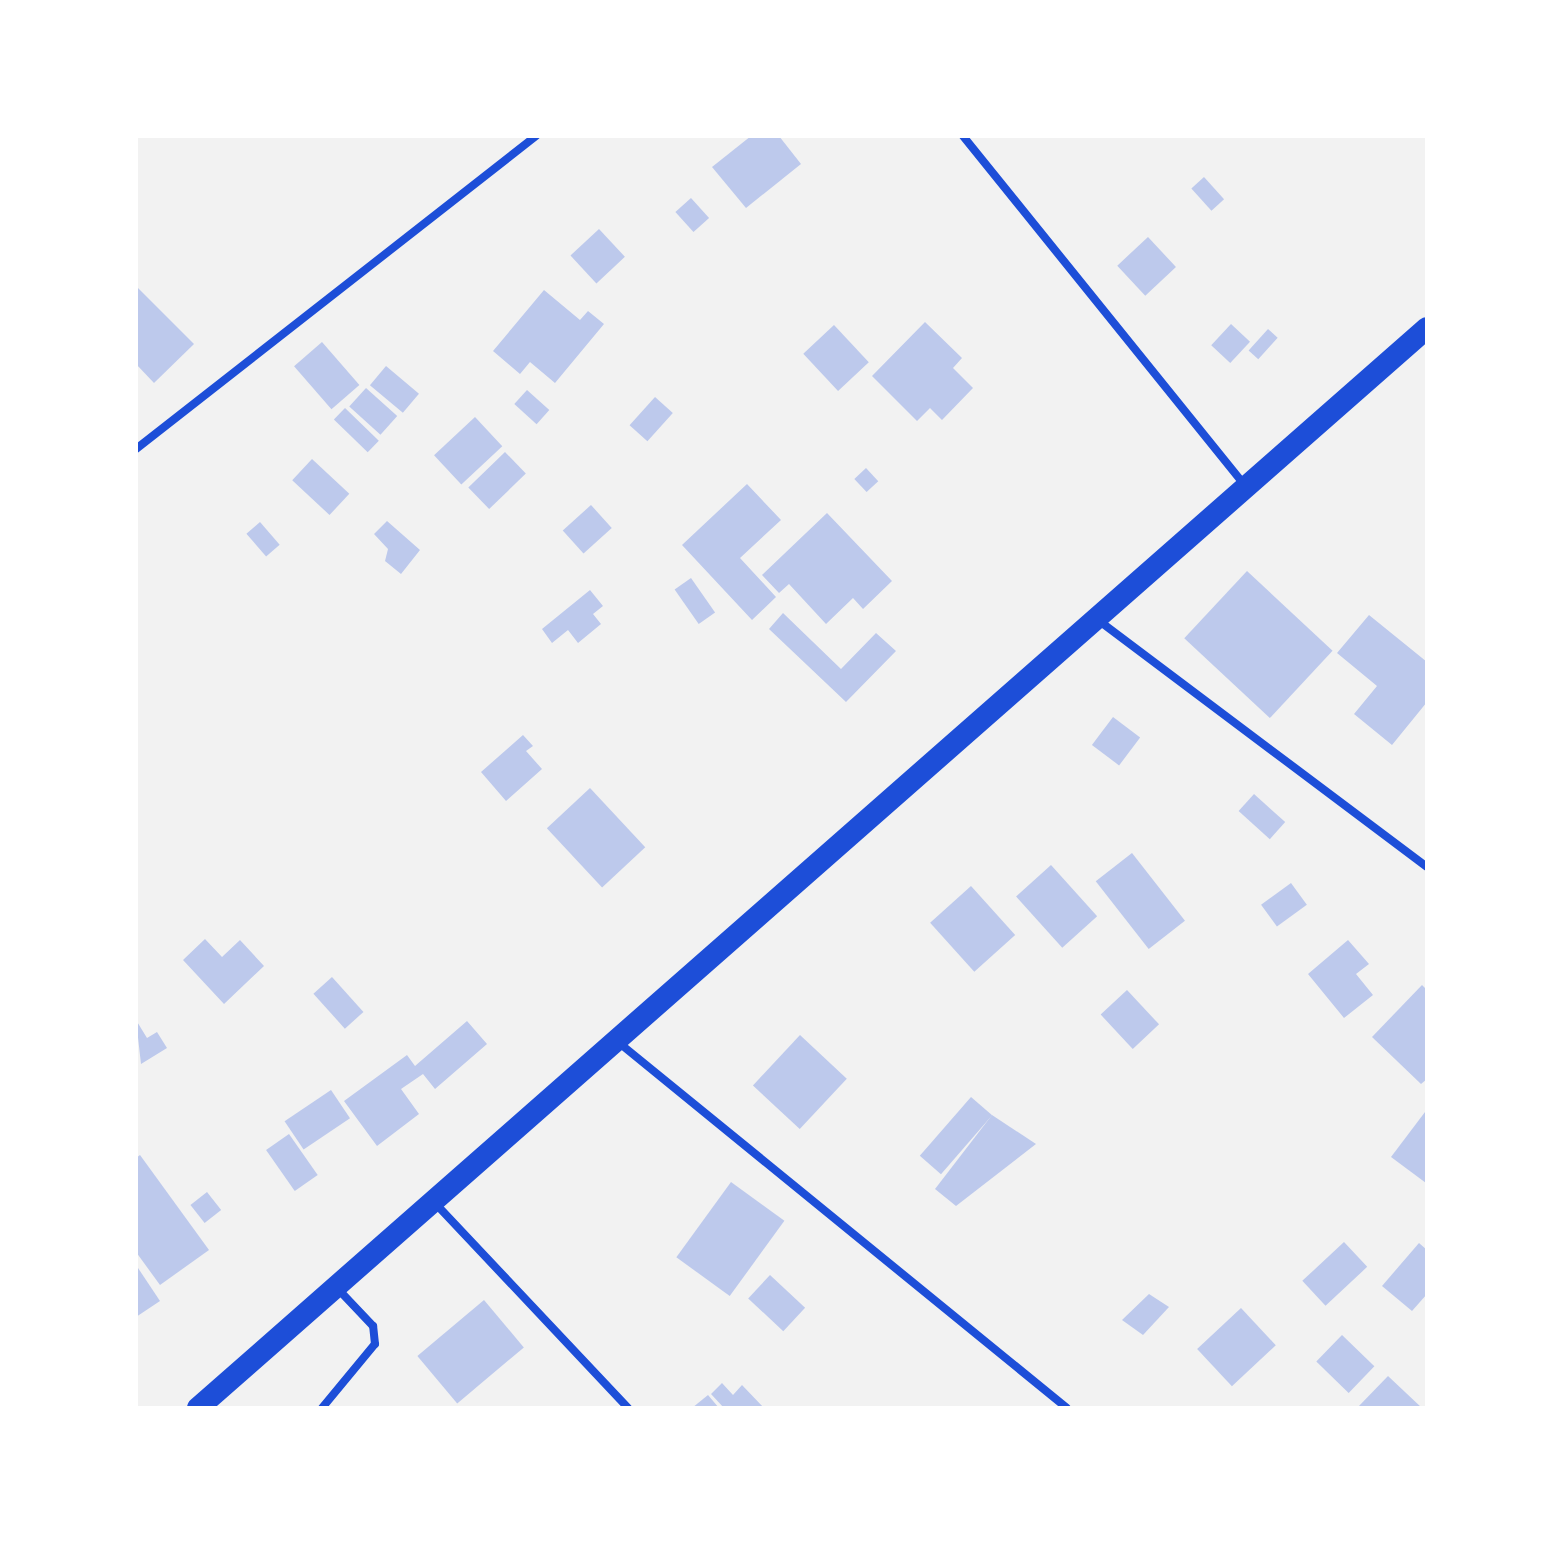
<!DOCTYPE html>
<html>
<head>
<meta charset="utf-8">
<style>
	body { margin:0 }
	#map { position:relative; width:1563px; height:1544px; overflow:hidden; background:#f2f2f2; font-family:Roboto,sans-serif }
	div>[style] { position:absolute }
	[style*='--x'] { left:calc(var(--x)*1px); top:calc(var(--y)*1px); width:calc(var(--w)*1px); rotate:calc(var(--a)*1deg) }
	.building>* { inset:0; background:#bdc9ec; transform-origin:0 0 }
	.minor>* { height:8px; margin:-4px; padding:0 4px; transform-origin:4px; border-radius:4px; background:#1d4ed8 }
	.trunk>* { height:22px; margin:-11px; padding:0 11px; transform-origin:11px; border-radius:11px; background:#1d4ed8 }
	span { translate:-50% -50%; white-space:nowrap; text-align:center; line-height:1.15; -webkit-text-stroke:6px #fff; paint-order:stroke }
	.frame { position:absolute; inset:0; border:138px solid #fff; pointer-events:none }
</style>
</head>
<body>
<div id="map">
	<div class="building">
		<i style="clip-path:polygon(751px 136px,779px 136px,801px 164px,746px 208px,712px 167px)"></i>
		<i style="left:1204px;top:177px;width:30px;height:17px;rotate:48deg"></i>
		<i style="left:691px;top:198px;width:27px;height:21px;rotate:48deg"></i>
		<i style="left:599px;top:229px;width:38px;height:39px;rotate:47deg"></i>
		<i style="left:1148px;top:237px;width:41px;height:42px;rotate:47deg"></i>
		<i style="clip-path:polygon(136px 286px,194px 344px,154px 383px,136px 364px)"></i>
		<i style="clip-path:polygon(544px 290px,580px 320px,588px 311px,604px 324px,555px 383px,530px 362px,520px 374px,493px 351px)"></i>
		<i style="clip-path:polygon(925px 322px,962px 358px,953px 368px,973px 388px,942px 420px,930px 408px,917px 421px,872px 376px)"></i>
		<i style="left:1231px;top:324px;width:26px;height:29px;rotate:43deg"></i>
		<i style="left:834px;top:325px;width:51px;height:42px;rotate:47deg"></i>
		<i style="left:1268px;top:329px;width:13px;height:29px;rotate:42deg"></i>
		<i style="left:322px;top:342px;width:57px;height:37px;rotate:49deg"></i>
		<i style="left:386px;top:366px;width:43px;height:25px;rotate:40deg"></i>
		<i style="left:366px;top:388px;width:42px;height:25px;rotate:42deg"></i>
		<i style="left:527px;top:390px;width:30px;height:19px;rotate:42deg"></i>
		<i style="left:655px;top:397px;width:24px;height:38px;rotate:42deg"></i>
		<i style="left:345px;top:408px;width:47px;height:16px;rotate:44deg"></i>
		<i style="left:475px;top:417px;width:40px;height:56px;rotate:47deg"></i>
		<i style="left:505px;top:452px;width:30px;height:51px;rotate:46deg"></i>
		<i style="left:312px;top:459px;width:51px;height:29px;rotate:43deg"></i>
		<i style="left:866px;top:468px;width:18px;height:16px;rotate:47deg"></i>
		<i style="clip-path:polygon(747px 484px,781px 520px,740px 558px,776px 597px,752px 620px,682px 545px)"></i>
		<i style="left:591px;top:505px;width:31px;height:38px;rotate:48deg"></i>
		<i style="clip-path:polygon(827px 513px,892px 581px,863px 609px,853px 598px,826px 624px,789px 584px,779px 593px,762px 575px)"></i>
		<i style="clip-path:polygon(387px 521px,420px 550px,401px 574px,385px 561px,388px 549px,374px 534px)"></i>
		<i style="left:260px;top:522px;width:30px;height:18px;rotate:49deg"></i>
		<i style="left:1247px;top:571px;width:117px;height:92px;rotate:43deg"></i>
		<i style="left:691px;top:578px;width:42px;height:20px;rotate:55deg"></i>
		<i style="clip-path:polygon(590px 590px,603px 606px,593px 614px,601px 624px,578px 643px,568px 630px,552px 643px,542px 629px)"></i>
		<i style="clip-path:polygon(783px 613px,841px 669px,876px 633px,896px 651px,846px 702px,769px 629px)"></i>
		<i style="clip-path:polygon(1369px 615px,1427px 662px,1427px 702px,1392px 745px,1354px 714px,1377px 686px,1337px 653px)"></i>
		<i style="left:1113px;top:717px;width:34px;height:35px;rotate:37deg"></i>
		<i style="clip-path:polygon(523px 735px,533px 746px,526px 751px,542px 769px,506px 801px,481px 772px)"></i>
		<i style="left:590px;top:788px;width:81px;height:59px;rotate:47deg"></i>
		<i style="left:1254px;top:794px;width:42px;height:23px;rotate:42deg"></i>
		<i style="left:1132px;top:853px;width:86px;height:46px;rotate:52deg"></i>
		<i style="left:1051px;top:865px;width:69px;height:47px;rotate:48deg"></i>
		<i style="left:1291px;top:883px;width:27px;height:37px;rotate:54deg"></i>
		<i style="left:971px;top:886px;width:66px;height:55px;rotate:48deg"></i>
		<i style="clip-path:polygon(205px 939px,222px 957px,240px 940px,264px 966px,224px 1004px,183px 960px)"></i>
		<i style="clip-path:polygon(1348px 940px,1369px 964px,1356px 974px,1373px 995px,1344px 1018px,1308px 974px)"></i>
		<i style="left:332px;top:977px;width:47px;height:25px;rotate:48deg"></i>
		<i style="clip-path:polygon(1422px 985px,1427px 990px,1427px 1079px,1421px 1084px,1372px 1037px)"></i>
		<i style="left:1127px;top:990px;width:47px;height:36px;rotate:47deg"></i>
		<i style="clip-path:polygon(136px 1020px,147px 1038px,157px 1032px,167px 1048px,141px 1064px)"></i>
		<i style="clip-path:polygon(467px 1021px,487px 1044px,435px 1089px,423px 1074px,401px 1089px,419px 1114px,377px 1146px,344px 1101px,407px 1055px,415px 1066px)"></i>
		<i style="left:800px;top:1035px;width:64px;height:69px;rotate:43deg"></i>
		<i style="left:331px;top:1090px;width:34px;height:56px;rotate:56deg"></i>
		<i style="left:971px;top:1097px;width:28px;height:78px;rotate:41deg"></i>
		<i style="clip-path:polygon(1425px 1112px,1427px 1113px,1426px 1183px,1391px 1157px)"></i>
		<i style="clip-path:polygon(992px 1115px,1036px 1144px,956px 1206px,935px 1189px)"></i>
		<i style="left:289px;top:1134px;width:50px;height:28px;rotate:55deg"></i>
		<i style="clip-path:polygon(140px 1155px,209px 1250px,160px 1285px,136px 1252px,136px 1158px)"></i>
		<i style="left:731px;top:1182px;width:66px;height:93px;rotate:36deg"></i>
		<i style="left:207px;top:1192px;width:23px;height:21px;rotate:52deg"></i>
		<i style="left:1344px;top:1242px;width:34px;height:57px;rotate:47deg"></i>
		<i style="clip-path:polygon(1419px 1243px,1427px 1250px,1427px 1294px,1412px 1311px,1382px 1286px)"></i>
		<i style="clip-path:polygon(136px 1265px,160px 1301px,136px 1317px)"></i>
		<i style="left:770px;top:1275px;width:48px;height:32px;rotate:43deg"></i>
		<i style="clip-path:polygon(1149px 1294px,1169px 1307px,1143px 1335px,1122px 1320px)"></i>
		<i style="left:484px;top:1300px;width:62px;height:87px;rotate:50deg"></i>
		<i style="left:1241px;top:1308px;width:51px;height:60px;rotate:47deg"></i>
		<i style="left:1342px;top:1335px;width:45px;height:37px;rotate:44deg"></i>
		<i style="clip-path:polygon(1388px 1376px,1422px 1408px,1357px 1408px)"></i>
		<i style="clip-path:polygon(722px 1383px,733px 1395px,742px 1385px,764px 1408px,724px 1408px,711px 1394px)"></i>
		<i style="clip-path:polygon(708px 1395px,719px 1408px,692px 1408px)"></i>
	</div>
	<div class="minor">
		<i style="--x:963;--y:136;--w:449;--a:51.1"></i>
		<i style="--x:136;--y:449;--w:508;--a:-38.04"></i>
		<i style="--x:1098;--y:620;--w:411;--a:36.9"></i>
		<i style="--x:618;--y:1042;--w:579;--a:39.19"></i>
		<i style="--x:434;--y:1202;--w:283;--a:46.7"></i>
		<i style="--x:322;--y:1408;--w:83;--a:-50.4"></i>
		<i style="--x:375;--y:1344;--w:18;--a:-96"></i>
		<i style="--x:373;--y:1326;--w:51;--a:-133.4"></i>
	</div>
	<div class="trunk">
		<i style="--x:198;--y:1408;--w:1636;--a:-41.31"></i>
	</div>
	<div class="frame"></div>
</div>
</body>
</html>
